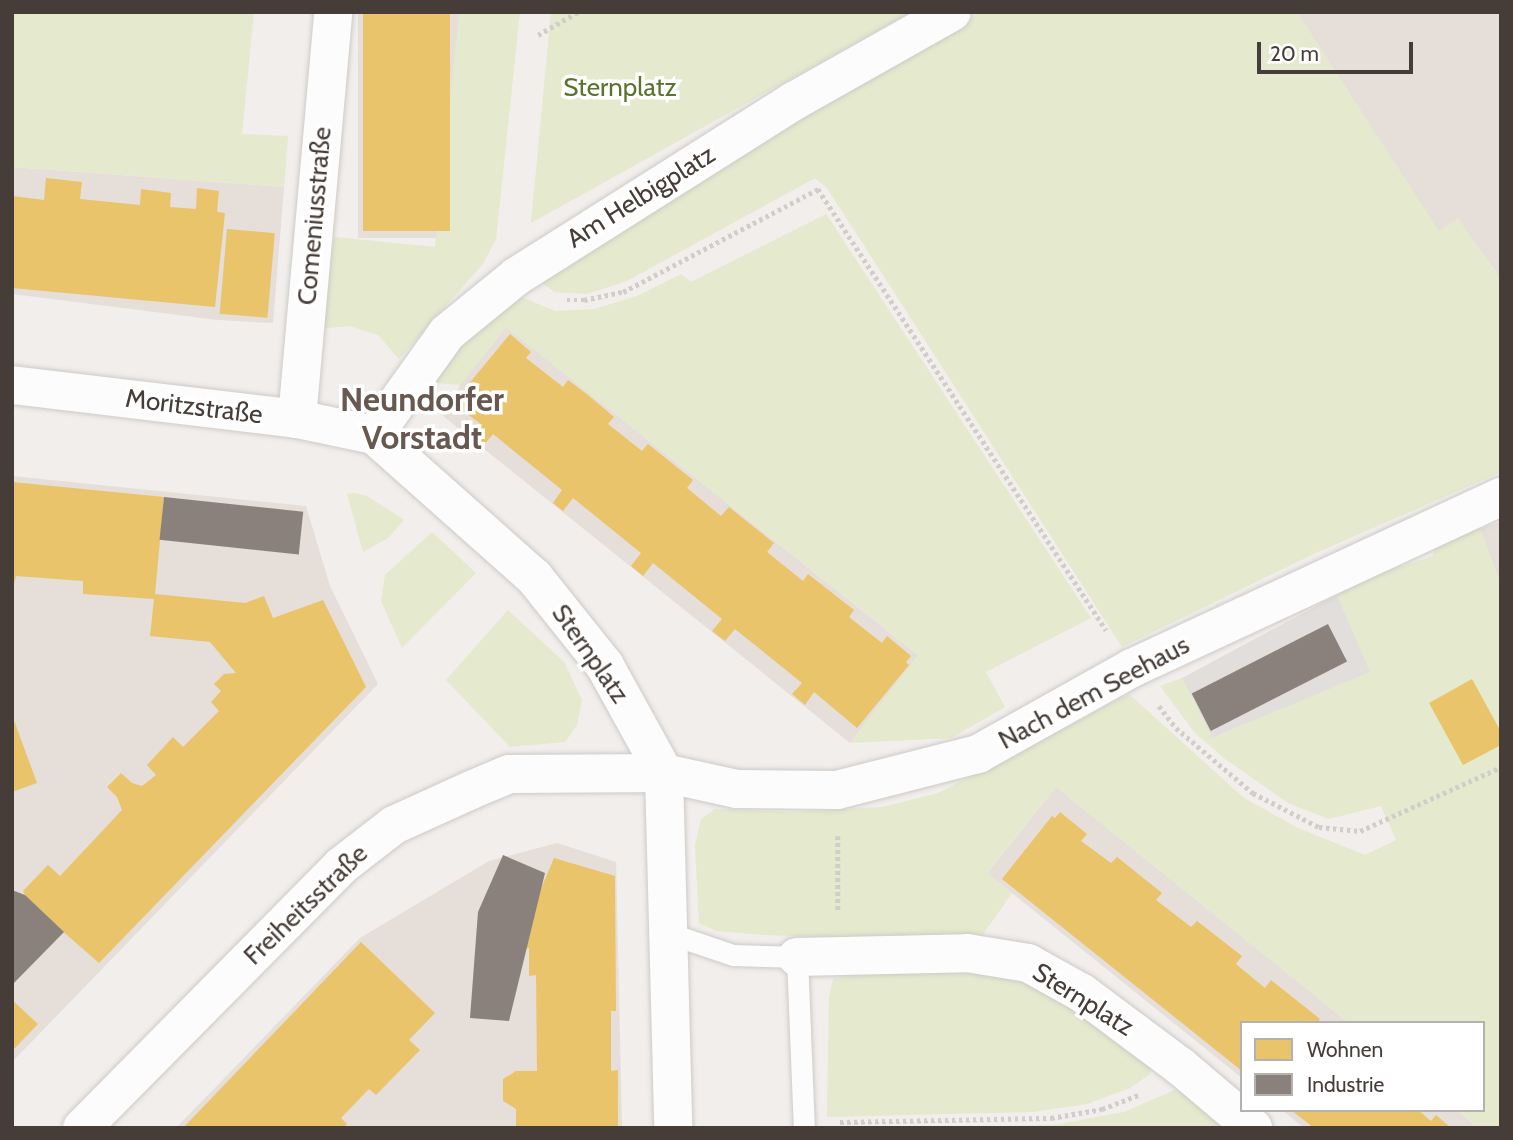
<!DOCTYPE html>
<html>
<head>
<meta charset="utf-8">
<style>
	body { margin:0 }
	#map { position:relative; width:1513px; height:1140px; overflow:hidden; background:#f1eeeb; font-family:Cabin,sans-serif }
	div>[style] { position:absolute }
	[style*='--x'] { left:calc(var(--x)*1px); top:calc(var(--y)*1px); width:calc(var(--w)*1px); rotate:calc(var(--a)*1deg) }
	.residential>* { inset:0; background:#e5ded9; transform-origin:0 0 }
	.industrial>* { inset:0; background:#e2dedb }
	.green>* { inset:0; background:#e5e9cd }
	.homes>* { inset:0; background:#e9c46a; transform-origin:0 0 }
	.industry>* { inset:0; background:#8a817c; transform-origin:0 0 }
	.path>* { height:4.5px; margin-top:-2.25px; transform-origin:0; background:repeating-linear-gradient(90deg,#d1cdca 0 3.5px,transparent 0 7px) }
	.roads { filter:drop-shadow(0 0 2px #cdcac7) drop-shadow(0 0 2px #cdcac7) }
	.lane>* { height:21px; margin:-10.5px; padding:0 10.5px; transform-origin:10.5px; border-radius:10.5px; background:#fdfcfc }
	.street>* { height:38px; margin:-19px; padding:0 19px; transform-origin:19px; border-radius:19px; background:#fdfcfc }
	span { translate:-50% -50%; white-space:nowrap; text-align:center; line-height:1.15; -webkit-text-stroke:7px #fff; paint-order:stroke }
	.park-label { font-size:26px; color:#5a742e }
	.street-label { font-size:26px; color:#463d38 }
	.district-label { font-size:33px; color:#685850; font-weight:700 }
	.frame { position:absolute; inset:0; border:14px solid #463d38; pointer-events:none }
	.legend { position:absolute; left:1240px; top:1021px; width:245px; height:91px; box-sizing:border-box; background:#fff; border:2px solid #b5b1af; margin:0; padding:9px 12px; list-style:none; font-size:21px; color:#463d38 }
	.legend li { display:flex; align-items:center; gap:14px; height:35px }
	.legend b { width:35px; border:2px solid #b5b1af }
	.scale { position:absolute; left:1257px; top:42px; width:156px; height:32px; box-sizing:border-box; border:4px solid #463d38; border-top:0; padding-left:9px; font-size:21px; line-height:24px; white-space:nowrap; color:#463d38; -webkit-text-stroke:5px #fff; paint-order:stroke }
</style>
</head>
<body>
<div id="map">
	<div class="residential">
		<i style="left:358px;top:12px;width:101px;height:226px"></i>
		<i style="clip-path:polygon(1297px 12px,1501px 12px,1501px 279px,1458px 219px,1439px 232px)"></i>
		<i style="clip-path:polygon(12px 167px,284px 187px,273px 323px,218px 320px,12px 294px)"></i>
		<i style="clip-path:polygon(506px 327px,919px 656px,850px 743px,442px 415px,460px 385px)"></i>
		<i style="clip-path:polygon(12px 476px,306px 506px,330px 586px,378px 684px,12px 1062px)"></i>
		<i style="clip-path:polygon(1501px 522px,1501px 586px,1480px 529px)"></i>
		<i style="clip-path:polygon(1056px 787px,1349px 1023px,1242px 1023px,1242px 1078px,987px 873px)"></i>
		<i style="clip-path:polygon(557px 843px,616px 862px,622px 1128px,176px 1128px,360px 938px,489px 861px)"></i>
		<i style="clip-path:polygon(1282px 1110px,1457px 1110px,1474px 1124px,1471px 1128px,1304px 1128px)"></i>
	</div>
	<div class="industrial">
		<i style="clip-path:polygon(1337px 595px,1371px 672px,1212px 738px,1182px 678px)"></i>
	</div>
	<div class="green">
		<i style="clip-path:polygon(12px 12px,254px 12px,242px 134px,288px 136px,284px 187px,12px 167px)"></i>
		<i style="clip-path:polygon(459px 12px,520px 12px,496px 239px,483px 264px,399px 359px,378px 335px,350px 326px,315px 329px,335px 237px,435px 247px)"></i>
		<i style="clip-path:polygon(551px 12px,911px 12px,531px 223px)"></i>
		<i style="clip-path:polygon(981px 12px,1297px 12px,1439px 231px,1458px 219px,1501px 279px,1501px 472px,1316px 553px,1122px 647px,827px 188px,815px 178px,627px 281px,587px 294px,555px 292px,531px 276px,851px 84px)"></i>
		<i style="clip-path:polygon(826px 214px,1091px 618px,986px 672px,1005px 707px,951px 738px,850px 743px,918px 655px,506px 327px,460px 385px,426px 382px,480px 321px,519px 296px,555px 311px,594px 309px,637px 296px,681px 274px,691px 282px)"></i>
		<i style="clip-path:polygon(355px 493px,367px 496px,404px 520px,388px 538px,363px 552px,347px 494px)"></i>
		<i style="clip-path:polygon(1475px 523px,1480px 529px,1501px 586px,1501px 1128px,1471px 1128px,1474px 1123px,1457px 1110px,1483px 1110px,1483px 1023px,1349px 1023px,1056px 787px,987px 872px,1012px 893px,982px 936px,889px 939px,765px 935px,716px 931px,699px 923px,695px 845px,701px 819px,715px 809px,791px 812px,882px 807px,938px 793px,1129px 694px,1244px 798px,1298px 828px,1365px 855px,1396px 840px,1381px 806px,1329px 819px,1288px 803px,1224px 758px,1195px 733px,1160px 686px,1182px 678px,1212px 738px,1370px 672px,1337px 595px,1353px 582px,1433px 556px,1436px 537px)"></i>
		<i style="clip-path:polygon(432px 532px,476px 573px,402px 648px,381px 601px,385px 575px)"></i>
		<i style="clip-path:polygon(508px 610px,564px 662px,582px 700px,577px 725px,565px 742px,510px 747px,446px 680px)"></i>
		<i style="clip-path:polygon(855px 973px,998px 973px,1048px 988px,1151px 1066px,1149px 1075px,1130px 1088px,1087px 1104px,1032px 1112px,827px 1117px,829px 997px,833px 979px)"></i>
		<i style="clip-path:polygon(1177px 1089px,1230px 1128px,968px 1128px,965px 1127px,1054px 1125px,1124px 1112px)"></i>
	</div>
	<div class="homes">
		<i style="left:363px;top:12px;width:87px;height:219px"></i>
		<i style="clip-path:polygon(46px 178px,82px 182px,80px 199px,140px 205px,141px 189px,171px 193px,170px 207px,196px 209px,197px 188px,219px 191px,217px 212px,225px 213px,215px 307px,12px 288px,12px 196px,44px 200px)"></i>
		<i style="left:227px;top:229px;width:48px;height:85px;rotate:5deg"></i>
		<i style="clip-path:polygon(510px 334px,531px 352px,526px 358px,563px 387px,568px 380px,588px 395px,614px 417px,608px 424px,642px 451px,648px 444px,693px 480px,687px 488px,721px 516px,729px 507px,774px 543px,767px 552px,803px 581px,808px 574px,854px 610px,849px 617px,882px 643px,887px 636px,911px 656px,906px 662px,909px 665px,857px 728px,814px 692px,805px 705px,792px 694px,802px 683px,735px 629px,725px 641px,712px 631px,722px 619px,653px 563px,643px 576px,631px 566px,641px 553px,573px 498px,563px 511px,553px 503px,562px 490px,493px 434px,482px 447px,471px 438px,482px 425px,453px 403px)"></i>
		<i style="clip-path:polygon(12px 482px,164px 497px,155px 594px,245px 603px,264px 596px,273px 618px,323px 600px,366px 687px,99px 963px,28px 901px,23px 891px,48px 865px,60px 876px,122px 810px,117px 797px,107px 787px,121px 773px,132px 783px,142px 786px,156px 775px,147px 765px,173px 737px,183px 747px,219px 711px,211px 702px,221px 691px,214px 684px,224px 674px,236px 673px,210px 642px,150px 636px,154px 599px,83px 594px,83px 581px,16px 576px,12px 592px)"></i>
		<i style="clip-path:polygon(1472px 679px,1501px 732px,1501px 745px,1463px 765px,1429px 703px)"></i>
		<i style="clip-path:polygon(12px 715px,37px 783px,12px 792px)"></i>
		<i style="clip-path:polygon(1060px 812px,1087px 834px,1081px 841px,1111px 863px,1117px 857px,1162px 893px,1156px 900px,1191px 927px,1197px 921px,1242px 956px,1236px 964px,1265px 988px,1271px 980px,1320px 1019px,1317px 1023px,1242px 1023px,1242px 1071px,1002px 879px,1052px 816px,1055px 818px)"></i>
		<i style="clip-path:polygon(554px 858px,615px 876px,616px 1011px,611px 1011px,611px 1071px,618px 1070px,618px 1128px,516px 1128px,516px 1109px,503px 1101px,503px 1079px,516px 1071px,537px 1071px,536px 975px,529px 976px,529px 948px,519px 949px,520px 938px)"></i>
		<i style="clip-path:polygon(361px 942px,435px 1013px,409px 1040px,420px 1050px,376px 1095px,369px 1089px,365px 1093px,341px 1118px,347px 1124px,343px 1128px,183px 1128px)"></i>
		<i style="clip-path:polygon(12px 1000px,38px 1024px,12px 1051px)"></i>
		<i style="clip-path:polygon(1291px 1110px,1418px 1110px,1431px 1121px,1436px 1115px,1451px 1128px,1314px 1128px)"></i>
	</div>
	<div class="industry">
		<i style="left:164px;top:497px;width:140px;height:43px;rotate:6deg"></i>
		<i style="left:1328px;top:624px;width:42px;height:153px;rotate:63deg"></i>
		<i style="clip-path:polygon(503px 855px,545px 873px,509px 1021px,470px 1018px,478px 912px)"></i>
		<i style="clip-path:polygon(12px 890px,25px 895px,64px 932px,12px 985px)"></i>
	</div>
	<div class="path">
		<i style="--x:538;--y:35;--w:46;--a:-29.9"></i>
		<i style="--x:567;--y:300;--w:17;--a:0"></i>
		<i style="--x:584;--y:300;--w:40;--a:-12"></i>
		<i style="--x:623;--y:292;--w:221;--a:-27.8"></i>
		<i style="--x:818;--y:189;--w:527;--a:56.85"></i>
		<i style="--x:1159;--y:706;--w:28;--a:52"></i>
		<i style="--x:1176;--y:728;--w:101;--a:40.2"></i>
		<i style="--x:1253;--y:793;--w:74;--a:27.3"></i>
		<i style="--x:1319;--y:827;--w:41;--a:5.6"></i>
		<i style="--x:1360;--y:831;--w:155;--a:-24.4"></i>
		<i style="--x:838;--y:836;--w:76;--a:90"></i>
		<i style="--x:840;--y:1122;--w:211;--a:-1.1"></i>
		<i style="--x:1051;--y:1118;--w:52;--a:-10"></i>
		<i style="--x:1102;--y:1109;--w:40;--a:-21"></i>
	</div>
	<div class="roads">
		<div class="lane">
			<i style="--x:668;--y:933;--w:69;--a:18.7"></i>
			<i style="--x:733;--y:955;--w:64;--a:1.8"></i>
			<i style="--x:797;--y:957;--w:171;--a:87.7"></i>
		</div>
		<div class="street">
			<i style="--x:12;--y:385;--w:287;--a:6.8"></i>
			<i style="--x:297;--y:419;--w:79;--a:11.7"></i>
			<i style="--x:374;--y:435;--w:214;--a:41.6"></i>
			<i style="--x:534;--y:577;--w:114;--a:51.4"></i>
			<i style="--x:605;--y:666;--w:122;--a:61.1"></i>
			<i style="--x:664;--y:773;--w:355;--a:88.5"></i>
			<i style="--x:297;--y:419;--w:409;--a:-84.9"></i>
			<i style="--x:374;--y:435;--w:125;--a:-54.4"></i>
			<i style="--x:447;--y:333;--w:90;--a:-39.2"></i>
			<i style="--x:517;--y:276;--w:328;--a:-32.3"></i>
			<i style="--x:794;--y:101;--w:181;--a:-29.4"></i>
			<i style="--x:797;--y:957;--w:170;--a:-1.3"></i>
			<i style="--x:967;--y:953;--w:62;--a:9.3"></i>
			<i style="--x:1028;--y:963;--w:62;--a:29.1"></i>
			<i style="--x:1082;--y:993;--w:122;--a:36.7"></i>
			<i style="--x:1180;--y:1066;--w:96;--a:40.3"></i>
			<i style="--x:82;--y:1128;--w:368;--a:-45.3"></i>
			<i style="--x:341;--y:866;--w:67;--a:-37.7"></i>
			<i style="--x:394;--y:825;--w:85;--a:-24.4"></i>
			<i style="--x:471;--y:790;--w:41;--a:-22.8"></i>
			<i style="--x:509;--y:774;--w:155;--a:-0.4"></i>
			<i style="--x:664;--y:773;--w:75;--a:12.4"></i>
			<i style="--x:737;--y:789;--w:100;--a:0.6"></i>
			<i style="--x:837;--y:790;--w:146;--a:-14.3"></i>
			<i style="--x:978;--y:754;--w:176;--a:-29.2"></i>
			<i style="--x:1132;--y:668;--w:407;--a:-24.9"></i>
		</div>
	</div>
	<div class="park-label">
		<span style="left:620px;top:88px">Sternplatz</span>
	</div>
	<div class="street-label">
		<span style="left:641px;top:197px;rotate:-32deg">Am Helbigplatz</span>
		<span style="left:315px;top:216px;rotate:-85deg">Comeniusstraße</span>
		<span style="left:194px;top:407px;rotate:7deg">Moritzstraße</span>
		<span style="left:590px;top:654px;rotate:55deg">Sternplatz</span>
		<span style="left:1094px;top:693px;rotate:-28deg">Nach dem Seehaus</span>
		<span style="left:306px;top:905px;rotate:-44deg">Freiheitsstraße</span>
		<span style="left:1083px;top:1000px;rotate:32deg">Sternplatz</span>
	</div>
	<div class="district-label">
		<span style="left:422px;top:419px">Neundorfer<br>Vorstadt</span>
	</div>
	<div class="frame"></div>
	<ul class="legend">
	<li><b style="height:19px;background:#e9c46a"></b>Wohnen</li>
	<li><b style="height:19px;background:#8a817c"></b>Industrie</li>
	</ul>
	<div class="scale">20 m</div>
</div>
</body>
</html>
